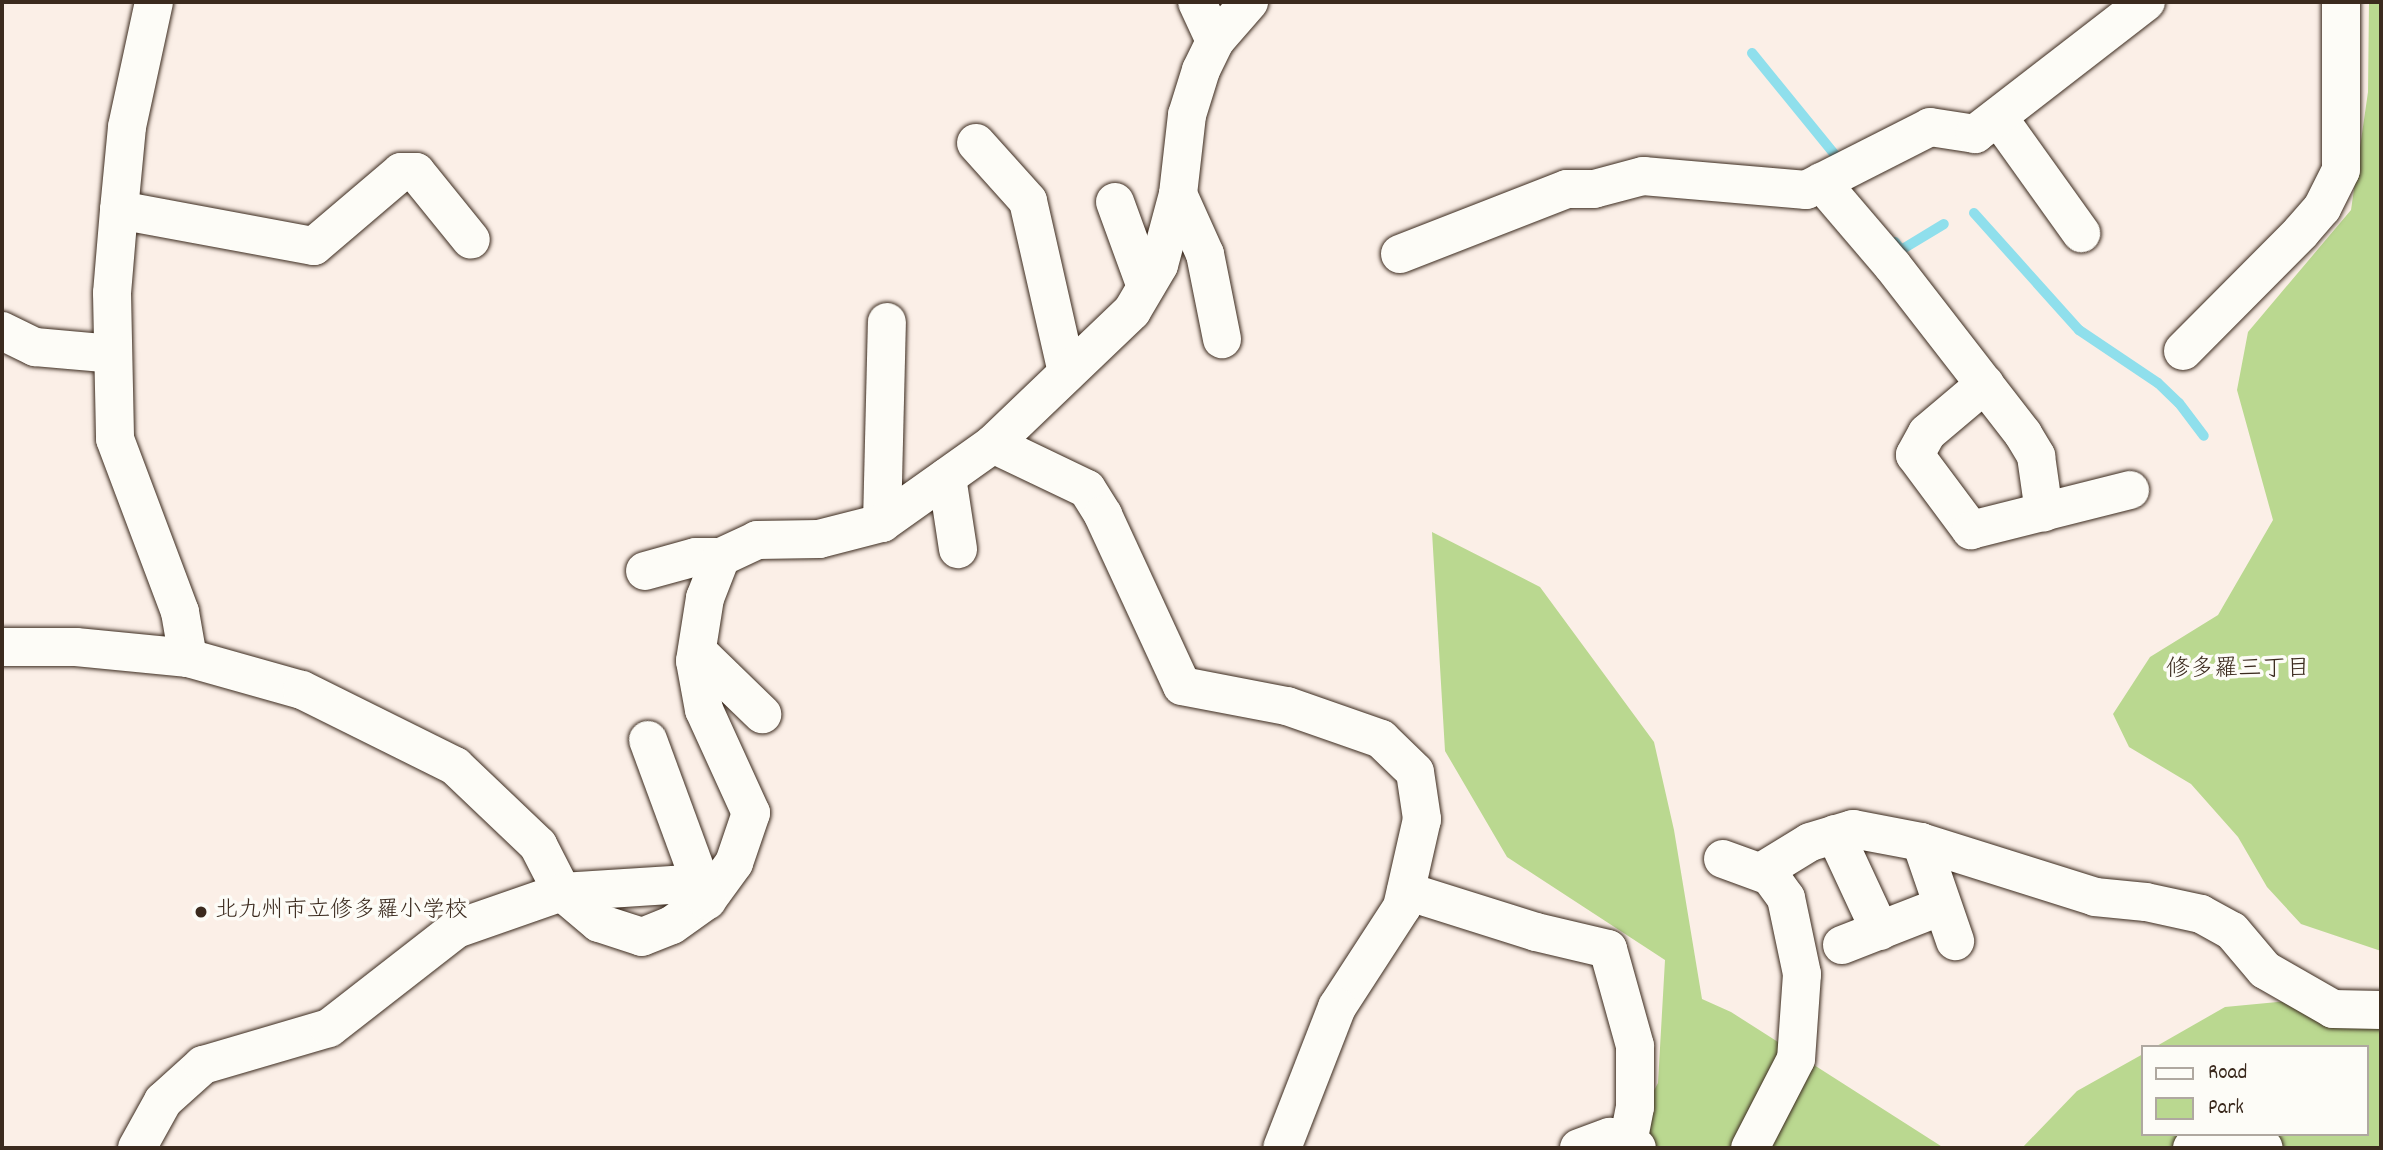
<!DOCTYPE html>
<html>
<head>
<meta charset="utf-8">
<style>
	body { margin:0 }
	#map { position:relative; width:2383px; height:1150px; overflow:hidden; background:#fbefe7; font-family:Dekko,"Klee One",sans-serif }
	div>[style] { position:absolute }
	[style*='--x'] { left:calc(var(--x)*1px); top:calc(var(--y)*1px); width:calc(var(--w)*1px); rotate:calc(var(--a)*1deg) }
	.green>* { inset:0; background:#bad890 }
	.stream>* { height:10px; margin:-5px; padding:0 5px; transform-origin:5px; border-radius:5px; background:#8fdfec }
	.roads { filter:drop-shadow(0 0 2px #3b2a1e) drop-shadow(0 0 2px #3b2a1e) }
	.minor>* { height:38px; margin:-19px; padding:0 19px; transform-origin:19px; border-radius:19px; background:#fdfcf7 }
	.dots>* { width:19px; height:19px; translate:-50% -50%; box-sizing:border-box; border:4px solid #fdfcf7; border-radius:50% }
	span { translate:-50% -50%; white-space:nowrap; text-align:center; line-height:1.15; -webkit-text-stroke:7px #fdfcf7; paint-order:stroke }
	.poi-label { font-size:23px; color:#3b2a1e }
	.left { translate:0 -50%; text-align:left }
	.neighbourhood-label { font-size:24px; color:#3b2a1e }
	.frame { position:absolute; inset:0; border:4px solid #3b2a1e; pointer-events:none }
	.legend { position:absolute; left:2141px; top:1045px; width:228px; height:91px; box-sizing:border-box; background:#fdfcf7; border:2px solid #afa8a0; margin:0; padding:9px 12px; list-style:none; font-size:21px; color:#3b2a1e }
	.legend li { display:flex; align-items:center; gap:14px; height:35px }
	.legend b { width:35px; border:2px solid #afa8a0 }
</style>
</head>
<body>
<div id="map">
	<div class="green">
		<i style="clip-path:polygon(2369px 2px,2381px 2px,2381px 951px,2301px 924px,2267px 887px,2238px 837px,2191px 784px,2129px 747px,2113px 714px,2150px 657px,2218px 615px,2273px 520px,2237px 390px,2248px 332px,2351px 210px,2368px 92px)"></i>
		<i style="clip-path:polygon(1432px 532px,1540px 587px,1654px 742px,1674px 830px,1702px 999px,1731px 1012px,1944px 1148px,1623px 1148px,1658px 1083px,1665px 960px,1507px 857px,1445px 751px)"></i>
		<i style="clip-path:polygon(2381px 992px,2381px 1148px,2022px 1148px,2077px 1091px,2143px 1054px,2143px 1134px,2367px 1134px,2367px 1047px,2155px 1047px,2225px 1007px)"></i>
	</div>
	<div class="stream">
		<i style="--x:1752;--y:53;--w:133;--a:50.8"></i>
		<i style="--x:1974;--y:213;--w:157;--a:48.1"></i>
		<i style="--x:2079;--y:330;--w:95;--a:33.9"></i>
		<i style="--x:2158;--y:383;--w:29;--a:44"></i>
		<i style="--x:2179;--y:403;--w:41;--a:52.9"></i>
		<i style="--x:1895;--y:242;--w:10;--a:53"></i>
		<i style="--x:1901;--y:250;--w:50;--a:-31.2"></i>
	</div>
	<div class="roads">
		<div class="minor">
			<i style="--x:154;--y:2;--w:128;--a:102.2"></i>
			<i style="--x:127;--y:127;--w:83;--a:95.5"></i>
			<i style="--x:119;--y:210;--w:83;--a:94.8"></i>
			<i style="--x:112;--y:293;--w:146;--a:88.8"></i>
			<i style="--x:115;--y:439;--w:185;--a:69.4"></i>
			<i style="--x:180;--y:612;--w:47;--a:80.1"></i>
			<i style="--x:1197;--y:2;--w:43;--a:65.2"></i>
			<i style="--x:1998;--y:117;--w:143;--a:54.4"></i>
			<i style="--x:976;--y:143;--w:78;--a:48.1"></i>
			<i style="--x:1028;--y:201;--w:176;--a:77.2"></i>
			<i style="--x:1821;--y:182;--w:109;--a:49.5"></i>
			<i style="--x:1892;--y:265;--w:214;--a:52.2"></i>
			<i style="--x:2023;--y:434;--w:26;--a:59"></i>
			<i style="--x:2036;--y:456;--w:57;--a:81.9"></i>
			<i style="--x:1178;--y:194;--w:66;--a:65.8"></i>
			<i style="--x:1205;--y:254;--w:87;--a:78.7"></i>
			<i style="--x:1115;--y:202;--w:90;--a:70"></i>
			<i style="--x:119;--y:210;--w:198;--a:10.5"></i>
			<i style="--x:314;--y:246;--w:114;--a:-40.4"></i>
			<i style="--x:401;--y:172;--w:15;--a:0"></i>
			<i style="--x:416;--y:172;--w:87;--a:51"></i>
			<i style="--x:1400;--y:254;--w:179;--a:-21.3"></i>
			<i style="--x:1567;--y:189;--w:27;--a:0"></i>
			<i style="--x:1594;--y:189;--w:51;--a:-14.9"></i>
			<i style="--x:1643;--y:176;--w:164;--a:4.9"></i>
			<i style="--x:1806;--y:190;--w:139;--a:-26.9"></i>
			<i style="--x:1930;--y:127;--w:46;--a:8.8"></i>
			<i style="--x:1975;--y:134;--w:216;--a:-37.7"></i>
			<i style="--x:2;--y:331;--w:37;--a:26"></i>
			<i style="--x:35;--y:347;--w:78;--a:5.1"></i>
			<i style="--x:2183;--y:351;--w:168;--a:-45.2"></i>
			<i style="--x:2301;--y:232;--w:32;--a:-49"></i>
			<i style="--x:2322;--y:208;--w:42;--a:-63.4"></i>
			<i style="--x:2341;--y:170;--w:168;--a:-90"></i>
			<i style="--x:1985;--y:384;--w:76;--a:139.8"></i>
			<i style="--x:1927;--y:433;--w:25;--a:119"></i>
			<i style="--x:1915;--y:455;--w:94;--a:53.3"></i>
			<i style="--x:1971;--y:530;--w:164;--a:-14.1"></i>
			<i style="--x:993;--y:444;--w:104;--a:25.6"></i>
			<i style="--x:1087;--y:489;--w:31;--a:58"></i>
			<i style="--x:1103;--y:515;--w:188;--a:65.2"></i>
			<i style="--x:1182;--y:686;--w:107;--a:10.8"></i>
			<i style="--x:1287;--y:706;--w:100;--a:19.3"></i>
			<i style="--x:1381;--y:739;--w:47;--a:44.1"></i>
			<i style="--x:1415;--y:772;--w:48;--a:81.5"></i>
			<i style="--x:1422;--y:819;--w:90;--a:102.8"></i>
			<i style="--x:1402;--y:907;--w:119;--a:123"></i>
			<i style="--x:1337;--y:1007;--w:151;--a:111.3"></i>
			<i style="--x:947;--y:477;--w:73;--a:81.3"></i>
			<i style="--x:882;--y:523;--w:201;--a:-88.6"></i>
			<i style="--x:645;--y:571;--w:53;--a:-15.4"></i>
			<i style="--x:696;--y:557;--w:25;--a:0"></i>
			<i style="--x:2;--y:647;--w:74;--a:0"></i>
			<i style="--x:76;--y:647;--w:113;--a:5.6"></i>
			<i style="--x:188;--y:658;--w:118;--a:15.7"></i>
			<i style="--x:302;--y:690;--w:171;--a:26.4"></i>
			<i style="--x:455;--y:766;--w:115;--a:43.6"></i>
			<i style="--x:538;--y:845;--w:53;--a:62.9"></i>
			<i style="--x:562;--y:892;--w:48;--a:40"></i>
			<i style="--x:599;--y:923;--w:45;--a:18"></i>
			<i style="--x:642;--y:937;--w:32;--a:-22"></i>
			<i style="--x:672;--y:925;--w:43;--a:-35.5"></i>
			<i style="--x:707;--y:900;--w:46;--a:-53.9"></i>
			<i style="--x:734;--y:863;--w:53;--a:-71.2"></i>
			<i style="--x:751;--y:813;--w:113;--a:-114.5"></i>
			<i style="--x:704;--y:710;--w:50;--a:-100.4"></i>
			<i style="--x:695;--y:661;--w:64;--a:-81"></i>
			<i style="--x:705;--y:598;--w:44;--a:-68.7"></i>
			<i style="--x:721;--y:557;--w:40;--a:-25"></i>
			<i style="--x:757;--y:540;--w:62;--a:-0.9"></i>
			<i style="--x:819;--y:539;--w:65;--a:-14.3"></i>
			<i style="--x:882;--y:523;--w:136;--a:-35.4"></i>
			<i style="--x:993;--y:444;--w:192;--a:-43.7"></i>
			<i style="--x:1132;--y:311;--w:53;--a:-59.6"></i>
			<i style="--x:1159;--y:265;--w:73;--a:-75"></i>
			<i style="--x:1178;--y:194;--w:80;--a:-83.5"></i>
			<i style="--x:1187;--y:115;--w:47;--a:-72.7"></i>
			<i style="--x:1201;--y:70;--w:32;--a:-64"></i>
			<i style="--x:1215;--y:41;--w:52;--a:-48.9"></i>
			<i style="--x:697;--y:651;--w:91;--a:44.1"></i>
			<i style="--x:648;--y:740;--w:171;--a:69.8"></i>
			<i style="--x:1835;--y:834;--w:107;--a:65.1"></i>
			<i style="--x:1921;--y:842;--w:105;--a:71"></i>
			<i style="--x:1723;--y:859;--w:50;--a:19.9"></i>
			<i style="--x:1770;--y:876;--w:27;--a:54"></i>
			<i style="--x:1786;--y:898;--w:78;--a:78.1"></i>
			<i style="--x:1802;--y:974;--w:85;--a:94"></i>
			<i style="--x:1796;--y:1059;--w:100;--a:117.3"></i>
			<i style="--x:1761;--y:872;--w:57;--a:-31.5"></i>
			<i style="--x:1810;--y:842;--w:45;--a:-16.8"></i>
			<i style="--x:1853;--y:829;--w:69;--a:10.8"></i>
			<i style="--x:1921;--y:842;--w:182;--a:17.5"></i>
			<i style="--x:2095;--y:897;--w:51;--a:5.6"></i>
			<i style="--x:2146;--y:902;--w:56;--a:12.3"></i>
			<i style="--x:2201;--y:914;--w:35;--a:29"></i>
			<i style="--x:2232;--y:931;--w:51;--a:49.8"></i>
			<i style="--x:2265;--y:970;--w:78;--a:29.8"></i>
			<i style="--x:2333;--y:1009;--w:48;--a:1.2"></i>
			<i style="--x:1406;--y:891;--w:136;--a:17.5"></i>
			<i style="--x:1536;--y:932;--w:74;--a:13.3"></i>
			<i style="--x:1608;--y:949;--w:101;--a:74.4"></i>
			<i style="--x:1635;--y:1046;--w:61;--a:90"></i>
			<i style="--x:1635;--y:1107;--w:37;--a:101"></i>
			<i style="--x:1842;--y:945;--w:107;--a:-21.3"></i>
			<i style="--x:137;--y:1148;--w:54;--a:-61"></i>
			<i style="--x:163;--y:1101;--w:54;--a:-42"></i>
			<i style="--x:203;--y:1065;--w:131;--a:-16.4"></i>
			<i style="--x:329;--y:1028;--w:161;--a:-37.9"></i>
			<i style="--x:456;--y:929;--w:112;--a:-19.2"></i>
			<i style="--x:562;--y:892;--w:138;--a:-3.7"></i>
			<i style="--x:1579;--y:1148;--w:33;--a:-20"></i>
			<i style="--x:1610;--y:1137;--w:29;--a:22"></i>
			<i style="--x:2192;--y:1148;--w:25;--a:-29"></i>
			<i style="--x:2214;--y:1136;--w:51;--a:13.5"></i>
		</div>
	</div>
	<div class="dots">
		<i style="left:201px;top:912px;background:#3b2a1e"></i>
	</div>
	<div class="poi-label">
		<span class="left" style="left:215px;top:912px">北九州市立修多羅小学校</span>
	</div>
	<div class="neighbourhood-label">
		<span style="left:2238px;top:671px">修多羅三丁目</span>
	</div>
	<div class="frame"></div>
	<ul class="legend">
	<li><b style="height:9px;background:#fdfcf7"></b>Road</li>
	<li><b style="height:19px;background:#bad890"></b>Park</li>
	</ul>
</div>
</body>
</html>
